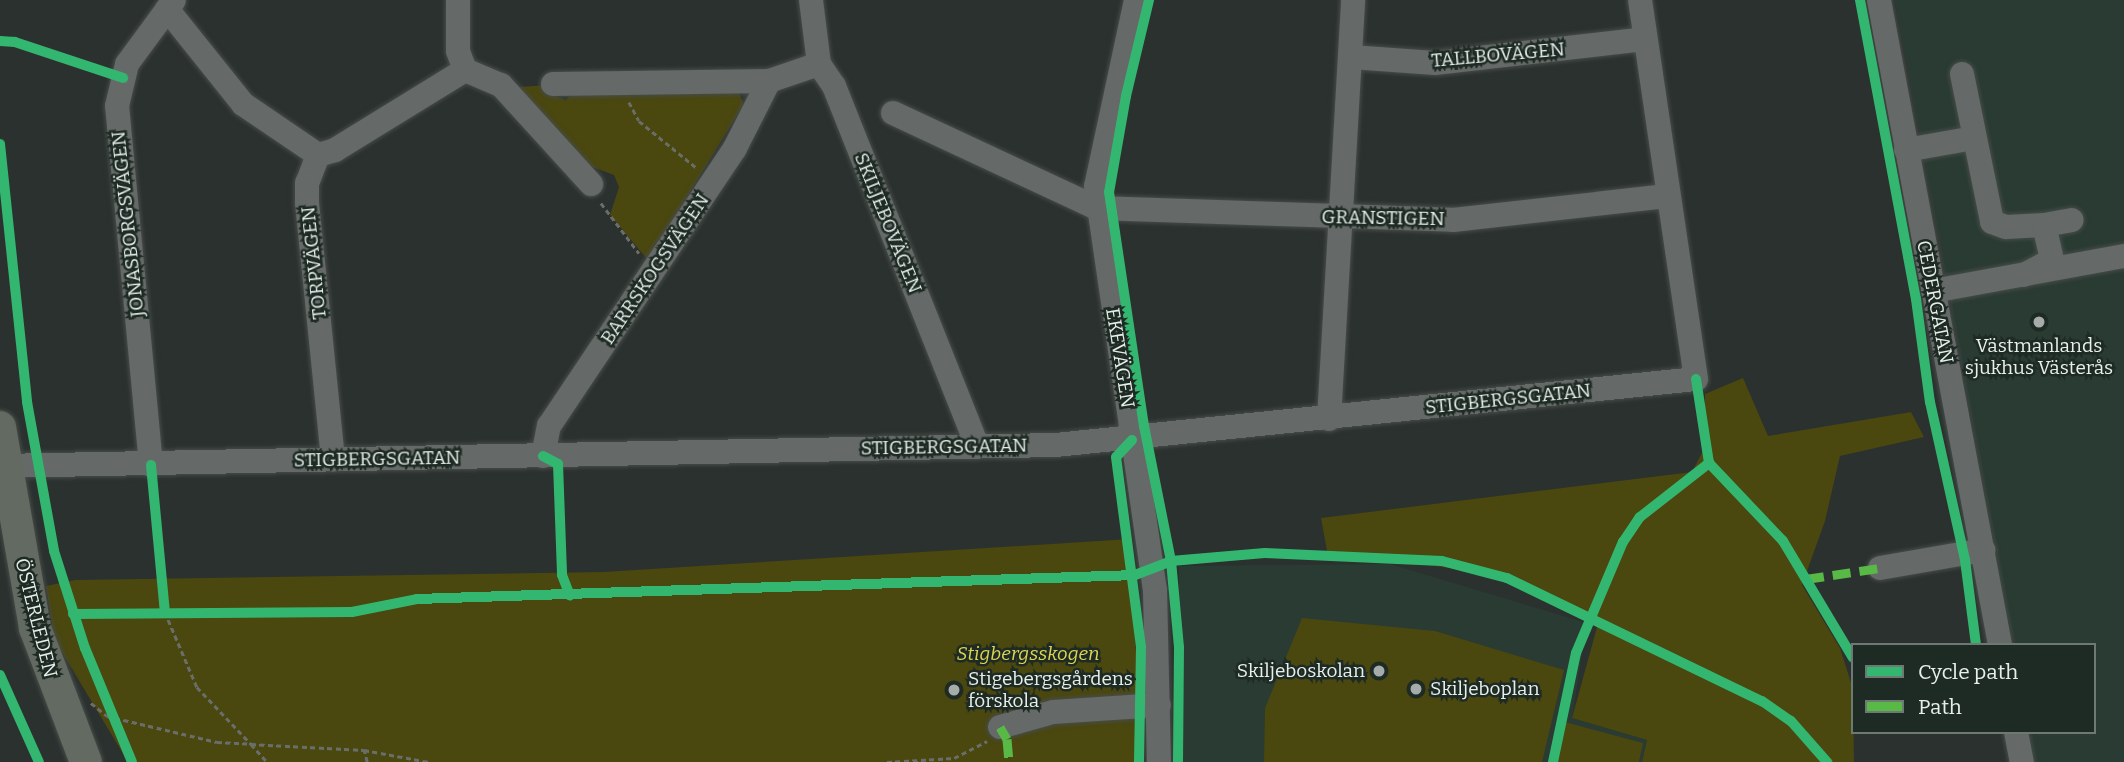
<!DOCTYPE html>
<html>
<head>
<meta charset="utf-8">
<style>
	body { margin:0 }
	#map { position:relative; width:2124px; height:762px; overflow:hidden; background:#2b312e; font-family:Bitter,serif }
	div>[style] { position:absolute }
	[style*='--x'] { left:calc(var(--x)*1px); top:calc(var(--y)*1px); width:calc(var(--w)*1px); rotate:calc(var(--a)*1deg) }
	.built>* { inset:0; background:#293b32 }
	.green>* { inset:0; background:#4a470f }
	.path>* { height:2.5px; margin-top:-1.25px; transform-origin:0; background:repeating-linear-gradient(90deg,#696e6b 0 5px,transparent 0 8.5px) }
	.roads { filter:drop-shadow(0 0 2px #464c49) drop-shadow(0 0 2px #464c49) }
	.minor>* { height:24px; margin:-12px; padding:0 12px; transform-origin:12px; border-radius:12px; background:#656967 }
	.major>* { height:32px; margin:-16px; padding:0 16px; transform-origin:16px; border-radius:16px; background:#626a61 }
	.quiet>* { height:9px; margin-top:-4.5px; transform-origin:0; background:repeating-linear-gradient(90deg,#58b947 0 18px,transparent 0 27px) }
	.cycleway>* { height:10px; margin:-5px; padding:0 5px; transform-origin:5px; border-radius:5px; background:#33b770 }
	.dots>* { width:19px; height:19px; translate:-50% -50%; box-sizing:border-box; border:4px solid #1e2a24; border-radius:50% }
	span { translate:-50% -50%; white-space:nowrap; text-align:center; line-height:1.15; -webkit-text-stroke:5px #1e2a24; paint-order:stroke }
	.street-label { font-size:19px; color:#e7efeb }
	.poi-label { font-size:19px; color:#e7efeb }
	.right { translate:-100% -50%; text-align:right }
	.left { translate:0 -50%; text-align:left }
	.park-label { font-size:19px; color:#ded653; font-style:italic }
	.legend { position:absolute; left:1851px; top:643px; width:245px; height:91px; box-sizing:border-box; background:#1e2a24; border:2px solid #6e7974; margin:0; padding:9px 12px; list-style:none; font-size:21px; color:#e7efeb }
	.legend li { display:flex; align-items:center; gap:14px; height:35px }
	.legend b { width:35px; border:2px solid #6e7974 }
</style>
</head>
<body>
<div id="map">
	<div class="built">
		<i style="clip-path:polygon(1895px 0,2124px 0,2124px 762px,2034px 762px,2029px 732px,2094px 732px,2094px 645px,2013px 645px)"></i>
		<i style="clip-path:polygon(1390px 564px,1587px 623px,1572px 718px,1647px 740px,1642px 762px,1177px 762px,1179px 566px)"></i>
	</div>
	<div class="green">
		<i style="clip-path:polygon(548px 85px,549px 94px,566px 100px,578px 86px,737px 89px,744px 104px,648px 260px,610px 215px,619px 187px,614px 175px,587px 165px,519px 87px)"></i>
		<i style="clip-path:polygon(1743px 378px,1768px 436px,1911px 412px,1924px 437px,1840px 456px,1825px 521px,1802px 585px,1840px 648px,1853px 689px,1854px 762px,1642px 762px,1647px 740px,1572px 718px,1599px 620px,1507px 576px,1327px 551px,1321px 518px,1692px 472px,1705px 447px,1705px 394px)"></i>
		<i style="clip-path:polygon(1130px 539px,1142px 762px,128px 762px,54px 639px,46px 586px,75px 580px,603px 572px)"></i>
		<i style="clip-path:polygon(1302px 618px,1435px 631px,1564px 670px,1542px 762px,1264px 762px,1265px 708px)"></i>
		<i style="clip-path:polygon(1561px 721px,1643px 743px,1639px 762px,1552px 762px)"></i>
	</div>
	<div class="path">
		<i style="--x:629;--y:102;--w:21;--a:62"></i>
		<i style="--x:639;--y:121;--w:76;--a:39.1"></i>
		<i style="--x:601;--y:203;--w:63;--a:52.8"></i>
		<i style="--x:165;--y:612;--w:82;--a:66.9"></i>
		<i style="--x:197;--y:687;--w:79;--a:46.5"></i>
		<i style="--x:251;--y:744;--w:113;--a:3"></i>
		<i style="--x:91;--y:703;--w:21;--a:39"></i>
		<i style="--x:107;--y:716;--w:113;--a:13.3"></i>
		<i style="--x:217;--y:742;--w:34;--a:3"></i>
		<i style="--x:251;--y:744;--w:24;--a:48"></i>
		<i style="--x:367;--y:762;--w:12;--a:-104"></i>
		<i style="--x:364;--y:750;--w:66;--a:10.5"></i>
		<i style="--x:887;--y:762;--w:67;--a:-3.4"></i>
		<i style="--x:954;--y:758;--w:37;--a:-27"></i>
	</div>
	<div class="roads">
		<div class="minor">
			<i style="--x:458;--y:0;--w:51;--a:90"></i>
			<i style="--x:458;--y:51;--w:20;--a:70"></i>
			<i style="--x:465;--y:70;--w:39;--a:23"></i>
			<i style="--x:501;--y:85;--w:134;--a:47.7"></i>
			<i style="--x:811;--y:0;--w:64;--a:82.9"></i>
			<i style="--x:819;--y:64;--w:27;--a:56"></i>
			<i style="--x:834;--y:86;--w:386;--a:68.3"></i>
			<i style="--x:1136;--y:0;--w:190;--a:102.1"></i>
			<i style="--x:1096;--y:186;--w:408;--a:81.7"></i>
			<i style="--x:1155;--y:590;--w:172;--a:88.7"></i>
			<i style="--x:1879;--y:0;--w:656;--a:79.37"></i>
			<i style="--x:167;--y:9;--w:122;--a:51.3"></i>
			<i style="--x:243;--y:104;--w:91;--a:34.2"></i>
			<i style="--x:318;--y:155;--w:30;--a:111"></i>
			<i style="--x:307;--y:183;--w:20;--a:90"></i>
			<i style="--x:307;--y:203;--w:258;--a:84.2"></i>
			<i style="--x:1351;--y:57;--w:84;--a:4.1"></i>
			<i style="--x:1435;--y:63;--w:211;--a:-6.5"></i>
			<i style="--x:1962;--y:74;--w:151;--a:78.5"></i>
			<i style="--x:1992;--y:222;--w:15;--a:20"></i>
			<i style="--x:2006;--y:227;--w:38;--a:-3"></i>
			<i style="--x:2044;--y:225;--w:36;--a:77"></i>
			<i style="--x:2052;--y:260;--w:32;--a:152"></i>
			<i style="--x:553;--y:84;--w:216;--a:-0.8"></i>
			<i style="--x:769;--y:81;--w:53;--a:-18.8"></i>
			<i style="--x:893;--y:113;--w:225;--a:25"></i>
			<i style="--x:1097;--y:208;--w:356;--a:1.9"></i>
			<i style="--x:1453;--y:220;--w:215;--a:-6.4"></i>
			<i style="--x:1906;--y:150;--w:69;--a:-10"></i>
			<i style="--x:318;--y:155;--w:18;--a:-16"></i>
			<i style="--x:335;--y:150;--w:153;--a:-31.6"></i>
			<i style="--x:2044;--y:225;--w:28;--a:-10"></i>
			<i style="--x:1933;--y:291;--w:194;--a:-10.4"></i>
			<i style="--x:1329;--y:419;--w:420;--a:-86.7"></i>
			<i style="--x:543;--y:456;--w:31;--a:-79"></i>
			<i style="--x:549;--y:426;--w:334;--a:-56.2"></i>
			<i style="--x:735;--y:148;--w:75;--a:-63.1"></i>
			<i style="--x:151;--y:465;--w:361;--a:-95.4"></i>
			<i style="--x:117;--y:106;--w:43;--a:-76.6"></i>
			<i style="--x:127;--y:64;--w:79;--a:-53.7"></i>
			<i style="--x:0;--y:466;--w:1056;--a:-1.14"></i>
			<i style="--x:1056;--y:445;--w:643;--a:-5.89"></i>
			<i style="--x:1696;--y:379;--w:383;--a:-98.4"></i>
			<i style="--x:1880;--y:568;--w:105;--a:-9.9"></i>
			<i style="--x:1000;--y:727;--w:55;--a:-15.8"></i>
			<i style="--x:1053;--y:712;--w:106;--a:-3.8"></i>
			<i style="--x:2016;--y:732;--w:31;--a:79"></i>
		</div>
		<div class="major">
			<i style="--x:0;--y:427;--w:204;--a:80.1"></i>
			<i style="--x:35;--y:628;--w:143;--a:69.2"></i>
		</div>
	</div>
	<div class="quiet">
		<i style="--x:1806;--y:579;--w:75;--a:-8.5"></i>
		<i style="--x:1000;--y:727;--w:14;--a:60"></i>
		<i style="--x:1007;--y:739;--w:23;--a:85"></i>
	</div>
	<div class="cycleway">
		<i style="--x:1149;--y:0;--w:99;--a:103.5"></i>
		<i style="--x:1126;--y:96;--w:97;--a:100"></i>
		<i style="--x:1109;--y:192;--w:237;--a:81.5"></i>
		<i style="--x:1144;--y:426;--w:138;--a:78.7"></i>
		<i style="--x:1171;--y:561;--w:86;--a:84.7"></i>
		<i style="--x:1179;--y:647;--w:115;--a:90.5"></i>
		<i style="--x:1860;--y:0;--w:304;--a:79.4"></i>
		<i style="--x:1916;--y:299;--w:104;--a:82.3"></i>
		<i style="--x:1930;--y:402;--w:162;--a:77.5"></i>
		<i style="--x:1965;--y:560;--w:86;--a:82.6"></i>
		<i style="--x:0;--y:41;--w:15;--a:4"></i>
		<i style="--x:15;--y:42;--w:114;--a:18.4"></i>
		<i style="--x:0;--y:144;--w:259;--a:84"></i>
		<i style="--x:27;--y:402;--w:151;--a:79.7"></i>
		<i style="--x:54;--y:551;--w:102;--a:72.3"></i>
		<i style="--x:85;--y:648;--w:123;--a:67.6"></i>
		<i style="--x:1696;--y:379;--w:85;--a:81.2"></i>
		<i style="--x:1709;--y:463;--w:108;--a:46.5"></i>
		<i style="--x:1783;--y:541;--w:136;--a:59.1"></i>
		<i style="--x:1132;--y:440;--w:23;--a:133"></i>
		<i style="--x:1116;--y:457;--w:192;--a:82.5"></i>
		<i style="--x:1141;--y:647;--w:115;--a:91"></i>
		<i style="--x:543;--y:456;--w:17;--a:28"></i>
		<i style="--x:558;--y:464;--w:111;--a:87.9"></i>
		<i style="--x:562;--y:575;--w:22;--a:69"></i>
		<i style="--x:151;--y:465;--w:148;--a:84.6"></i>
		<i style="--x:73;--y:614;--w:279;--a:-0.4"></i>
		<i style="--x:352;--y:612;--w:66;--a:-11.3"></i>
		<i style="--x:417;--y:599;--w:718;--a:-1.91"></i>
		<i style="--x:1135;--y:575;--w:39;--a:-21"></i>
		<i style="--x:1171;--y:561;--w:94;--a:-4.9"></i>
		<i style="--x:1265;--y:553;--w:177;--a:2.6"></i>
		<i style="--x:1442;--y:561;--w:67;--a:14.7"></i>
		<i style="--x:1507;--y:578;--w:283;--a:25.8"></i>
		<i style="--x:1762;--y:701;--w:35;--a:35"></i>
		<i style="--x:1791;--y:721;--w:55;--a:48.7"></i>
		<i style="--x:0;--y:675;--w:95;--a:65.9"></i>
		<i style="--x:1553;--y:762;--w:111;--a:-78.1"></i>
		<i style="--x:1576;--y:653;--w:121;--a:-67.1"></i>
		<i style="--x:1623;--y:542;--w:30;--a:-56"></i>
		<i style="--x:1640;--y:517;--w:88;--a:-38"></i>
	</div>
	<div class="dots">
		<i style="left:2039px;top:322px;background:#a5aca9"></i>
		<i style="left:1379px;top:671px;background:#a5aca9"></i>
		<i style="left:1416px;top:689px;background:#a5aca9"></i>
		<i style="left:954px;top:690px;background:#a5aca9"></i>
	</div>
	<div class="street-label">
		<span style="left:1498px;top:55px;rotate:-5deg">TALLBOVÄGEN</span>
		<span style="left:1383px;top:218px;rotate:1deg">GRANSTIGEN</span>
		<span style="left:888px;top:223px;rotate:68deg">SKILJEBOVÄGEN</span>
		<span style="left:128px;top:224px;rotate:-96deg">JONASBORGSVÄGEN</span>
		<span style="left:314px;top:263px;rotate:-96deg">TORPVÄGEN</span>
		<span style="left:655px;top:269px;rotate:-56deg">BARRSKOGSVÄGEN</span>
		<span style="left:1935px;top:302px;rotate:79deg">CEDERGATAN</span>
		<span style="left:1120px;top:358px;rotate:81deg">EKEVÄGEN</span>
		<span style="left:1508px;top:399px;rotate:-6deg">STIGBERGSGATAN</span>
		<span style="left:944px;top:447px;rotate:-1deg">STIGBERGSGATAN</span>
		<span style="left:377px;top:459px;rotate:-1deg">STIGBERGSGATAN</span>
		<span style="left:36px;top:618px;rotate:76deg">ÖSTERLEDEN</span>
	</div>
	<div class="poi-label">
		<span style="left:2039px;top:357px">Västmanlands<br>sjukhus Västerås</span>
		<span class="right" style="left:1365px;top:671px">Skiljeboskolan</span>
		<span class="left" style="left:968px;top:690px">Stigebergsgårdens<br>förskola</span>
		<span class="left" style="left:1430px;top:689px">Skiljeboplan</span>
	</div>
	<div class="park-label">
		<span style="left:1028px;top:654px">Stigbergsskogen</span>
	</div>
	<ul class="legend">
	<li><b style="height:9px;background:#33b770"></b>Cycle path</li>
	<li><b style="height:9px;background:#58b947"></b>Path</li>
	</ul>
</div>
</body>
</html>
